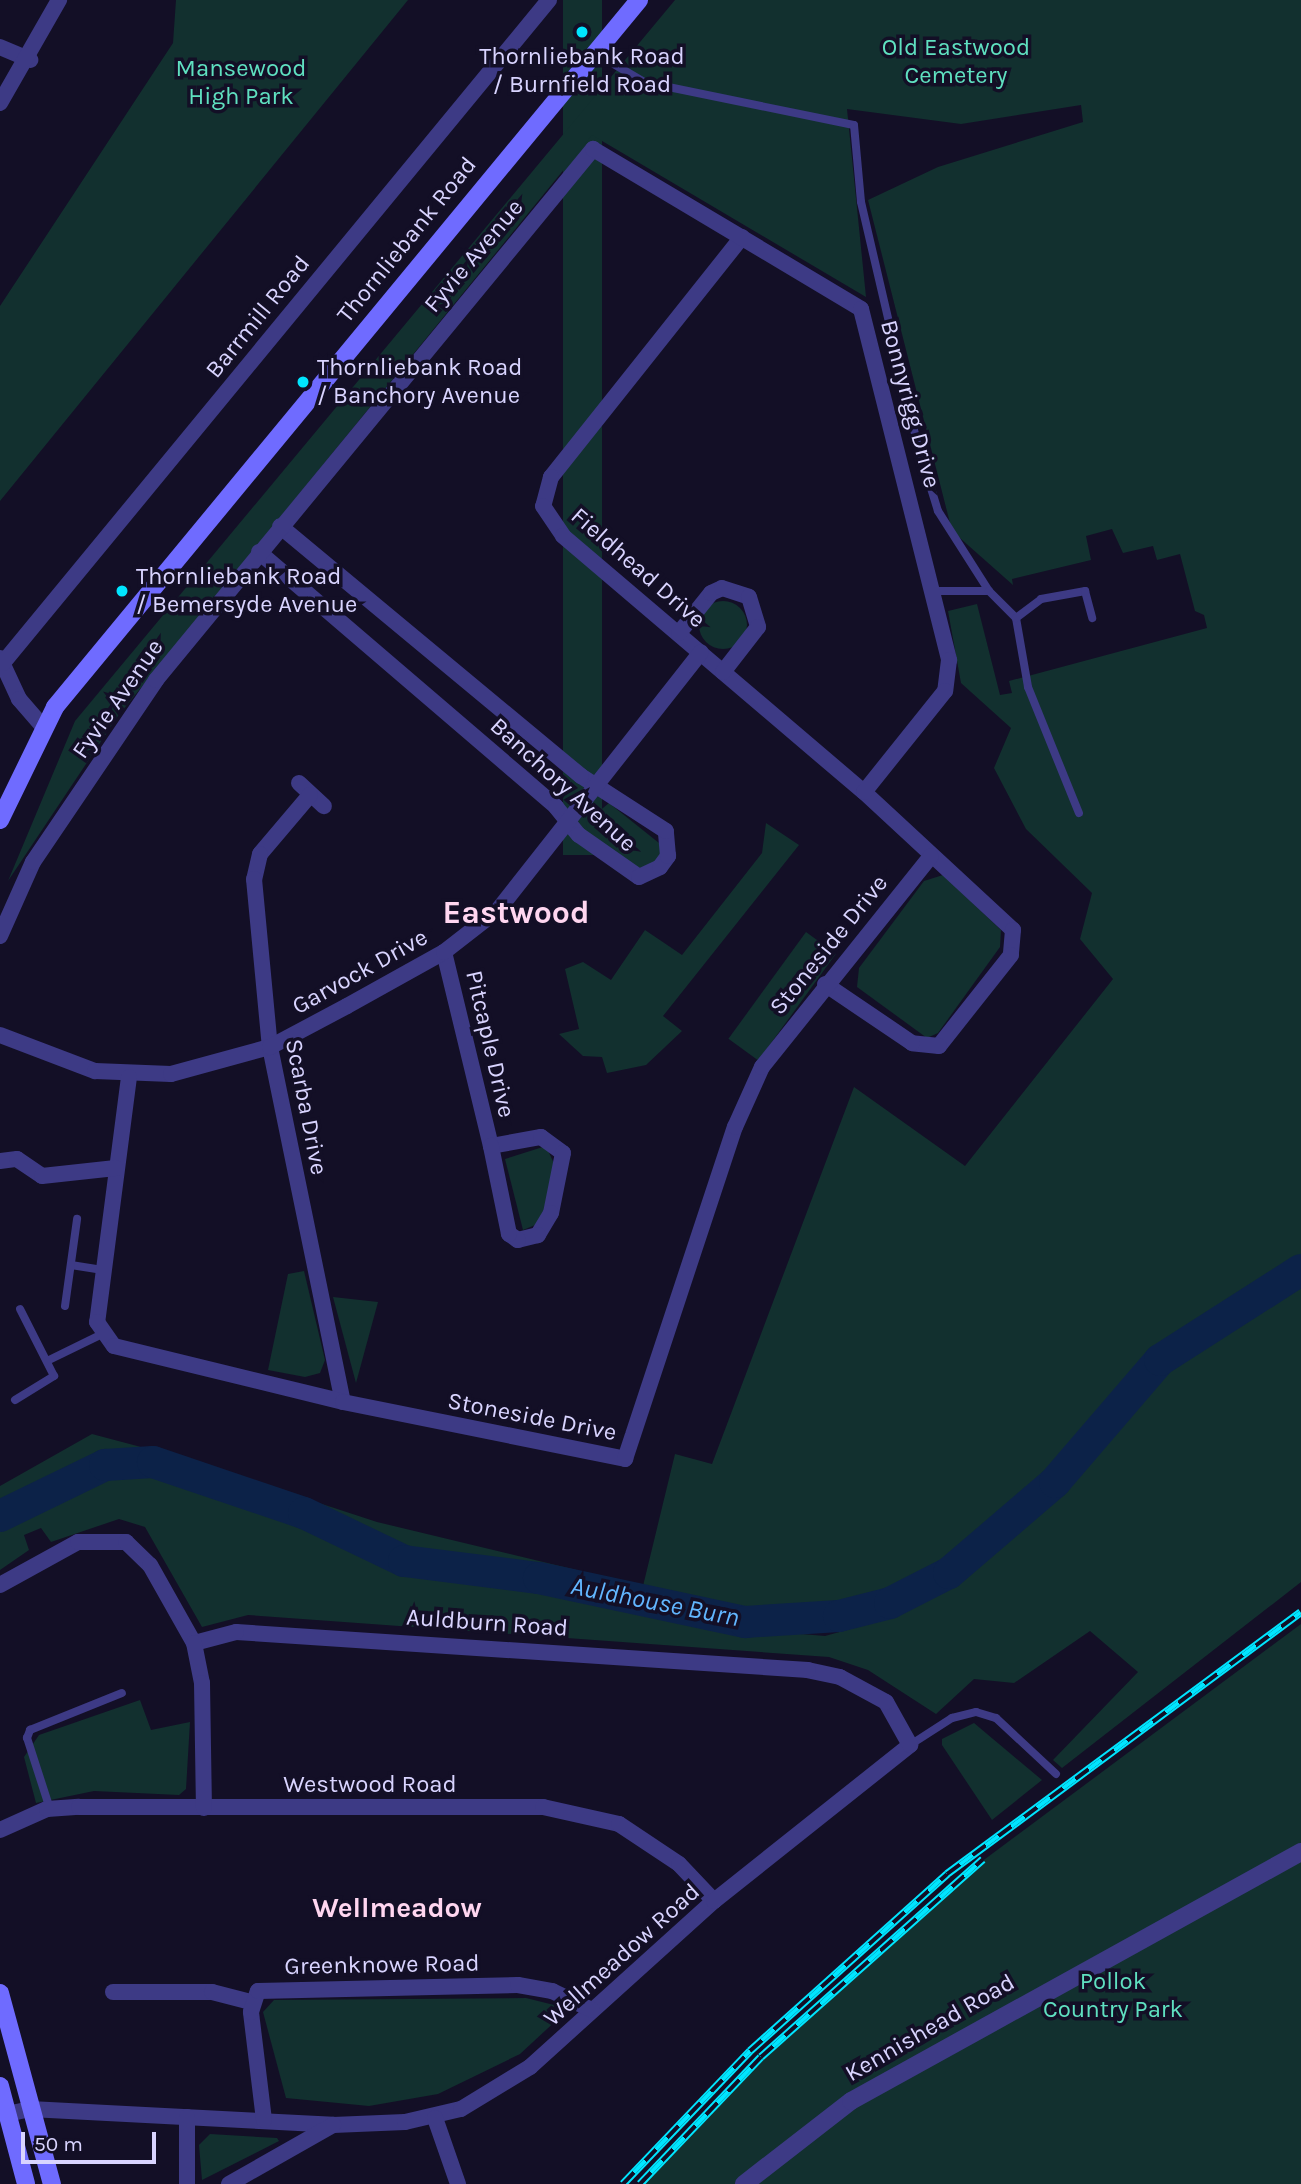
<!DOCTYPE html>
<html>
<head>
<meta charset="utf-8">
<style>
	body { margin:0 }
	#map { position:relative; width:1301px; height:2184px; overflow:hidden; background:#130f26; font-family:Karla,sans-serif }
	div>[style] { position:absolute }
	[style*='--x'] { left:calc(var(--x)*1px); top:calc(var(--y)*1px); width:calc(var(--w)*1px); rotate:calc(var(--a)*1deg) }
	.green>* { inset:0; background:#12302f; transform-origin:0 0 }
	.round { border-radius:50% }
	.river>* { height:32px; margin:-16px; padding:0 16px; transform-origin:16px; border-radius:16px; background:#0c2248 }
	.service>* { height:8px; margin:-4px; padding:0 4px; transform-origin:4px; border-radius:4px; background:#3d3a85 }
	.minor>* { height:16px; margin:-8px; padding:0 8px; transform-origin:8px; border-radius:8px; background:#3d3a85 }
	.tertiary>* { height:18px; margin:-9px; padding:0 9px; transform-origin:9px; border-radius:9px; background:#3d3a85 }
	.secondary>* { height:18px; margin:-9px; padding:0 9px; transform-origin:9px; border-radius:9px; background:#6f6bff }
	.rail>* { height:8px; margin-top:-4px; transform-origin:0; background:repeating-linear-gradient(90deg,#130f26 0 16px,#00e5ff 0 32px); box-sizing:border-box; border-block:2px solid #00e5ff }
	.dots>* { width:19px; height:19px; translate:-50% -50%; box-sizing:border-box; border:4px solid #130f26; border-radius:50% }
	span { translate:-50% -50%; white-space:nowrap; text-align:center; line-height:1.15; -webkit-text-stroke:7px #130f26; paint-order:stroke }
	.park-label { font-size:24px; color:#5fe0c0 }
	.poi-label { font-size:24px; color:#d9d4ff }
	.left { translate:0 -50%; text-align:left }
	.street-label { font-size:24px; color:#d9d4ff }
	.water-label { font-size:26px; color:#62b6ff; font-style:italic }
	.quarter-label { font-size:28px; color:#ffd6f0; font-weight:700 }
	.district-label { font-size:32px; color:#ffd6f0; font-weight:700 }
	.scale { position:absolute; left:21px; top:2132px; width:135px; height:32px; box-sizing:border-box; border:4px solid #d9d4ff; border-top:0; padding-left:9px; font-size:21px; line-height:24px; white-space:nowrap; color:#d9d4ff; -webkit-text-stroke:5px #130f26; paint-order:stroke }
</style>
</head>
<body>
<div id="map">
	<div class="green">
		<i style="clip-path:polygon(176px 0,408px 0,0 501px,0 306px,173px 43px)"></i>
		<i style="left:563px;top:0;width:39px;height:855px"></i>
		<i style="clip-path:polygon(675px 0,1301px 0,1301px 1265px,1154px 1359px,1060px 1464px,972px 1544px,898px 1588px,826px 1608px,733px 1614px,390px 1545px,174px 1462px,175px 1456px,377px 1522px,643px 1586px,675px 1454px,712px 1464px,854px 1087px,965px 1166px,1113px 979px,1080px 939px,1092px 893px,1026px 829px,994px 768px,1011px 728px,961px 683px,948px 611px,977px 604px,1000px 695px,1012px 693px,1009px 681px,1207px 628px,1204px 615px,1195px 611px,1180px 554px,1157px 560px,1153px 546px,1123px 553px,1112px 529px,1086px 536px,1091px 560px,1012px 579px,1013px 585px,952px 531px,868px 200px,938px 167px,1083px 122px,1081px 105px,961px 124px,847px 109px,866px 297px,592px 135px,118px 716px,8px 881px,75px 721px)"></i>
		<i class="round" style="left:699px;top:601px;width:48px;height:48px"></i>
		<i style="clip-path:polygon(609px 803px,659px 843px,663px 853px,650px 869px,639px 871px,588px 833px,586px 822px)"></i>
		<i style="clip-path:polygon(766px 823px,799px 845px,663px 1016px,682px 1031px,646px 1065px,607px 1073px,602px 1057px,583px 1056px,559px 1034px,579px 1029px,565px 969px,583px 962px,611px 980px,645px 930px,682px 955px,762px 853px)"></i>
		<i style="clip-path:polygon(943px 875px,1001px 930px,1000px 947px,938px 1033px,927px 1038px,857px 987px,859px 968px,924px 881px)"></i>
		<i style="left:806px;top:932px;width:37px;height:132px;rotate:36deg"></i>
		<i style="clip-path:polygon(546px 1146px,556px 1168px,540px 1223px,523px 1230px,505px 1159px)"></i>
		<i style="clip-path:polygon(304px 1271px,325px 1360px,320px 1373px,305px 1377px,268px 1370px,288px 1274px)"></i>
		<i style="clip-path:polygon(1301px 1278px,1301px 1582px,1062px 1768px,1053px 1760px,1138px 1672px,1090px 1631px,1014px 1683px,974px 1679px,936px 1714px,868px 1670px,829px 1657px,248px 1615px,202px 1627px,145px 1527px,119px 1519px,51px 1542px,41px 1528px,24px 1535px,29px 1550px,0 1570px,0 1486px,92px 1434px,156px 1451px,155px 1471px,412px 1567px,716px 1627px,825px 1636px,890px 1618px,934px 1585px,1058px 1486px,1166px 1369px)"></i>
		<i style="clip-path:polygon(333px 1297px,378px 1302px,356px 1383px)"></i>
		<i style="clip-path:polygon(1301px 1624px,1301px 2184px,640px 2184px,761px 2057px,973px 1868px)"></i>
		<i style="clip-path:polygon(140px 1700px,151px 1730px,190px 1722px,186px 1789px,179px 1795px,94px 1791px,36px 1803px,24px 1757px,39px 1735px)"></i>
		<i style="clip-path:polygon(974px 1723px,1042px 1780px,992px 1820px,942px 1745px,942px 1739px)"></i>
		<i style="clip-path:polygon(526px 1998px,554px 2005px,560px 2017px,520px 2054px,438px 2094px,369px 2106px,286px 2098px,263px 2012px,274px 2000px)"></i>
		<i style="clip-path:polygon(210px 2134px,277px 2138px,279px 2141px,202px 2180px,199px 2145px)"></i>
	</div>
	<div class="river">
		<i style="--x:0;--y:1516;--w:117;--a:-25.9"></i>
		<i style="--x:105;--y:1465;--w:48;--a:-3.6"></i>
		<i style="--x:153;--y:1462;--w:159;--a:18.7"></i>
		<i style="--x:304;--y:1513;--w:111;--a:25.6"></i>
		<i style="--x:404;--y:1561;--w:136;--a:7.2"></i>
		<i style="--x:539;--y:1578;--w:211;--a:12.1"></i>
		<i style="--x:745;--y:1622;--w:94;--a:-3.7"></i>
		<i style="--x:839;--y:1616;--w:53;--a:-14.3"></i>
		<i style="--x:890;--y:1603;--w:66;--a:-27"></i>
		<i style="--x:949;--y:1573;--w:140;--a:-40.6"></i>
		<i style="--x:1055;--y:1482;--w:161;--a:-49.3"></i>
		<i style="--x:1160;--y:1360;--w:167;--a:-32.6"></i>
	</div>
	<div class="service">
		<i style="--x:595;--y:53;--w:57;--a:30.6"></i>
		<i style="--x:644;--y:82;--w:214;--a:11.6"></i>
		<i style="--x:854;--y:125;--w:77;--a:84.8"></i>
		<i style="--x:861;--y:202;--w:251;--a:76.9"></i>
		<i style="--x:918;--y:446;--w:68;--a:72.9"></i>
		<i style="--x:938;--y:511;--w:95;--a:57.5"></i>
		<i style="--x:936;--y:591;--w:53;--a:0"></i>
		<i style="--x:989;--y:591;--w:38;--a:45"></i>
		<i style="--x:1016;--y:618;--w:70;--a:80.1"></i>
		<i style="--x:1028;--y:687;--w:136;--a:68"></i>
		<i style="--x:1016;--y:618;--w:31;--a:-37"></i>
		<i style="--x:1041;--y:599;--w:45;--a:-10.3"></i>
		<i style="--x:1085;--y:591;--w:28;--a:75"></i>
		<i style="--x:71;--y:1265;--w:32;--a:9"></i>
		<i style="--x:65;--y:1306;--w:88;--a:-82.1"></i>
		<i style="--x:49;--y:1360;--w:59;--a:-26.1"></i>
		<i style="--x:15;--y:1400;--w:46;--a:-31.6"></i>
		<i style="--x:54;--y:1376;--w:75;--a:-116.9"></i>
		<i style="--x:910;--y:1745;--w:50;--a:-32.7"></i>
		<i style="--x:952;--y:1718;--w:25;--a:-14"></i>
		<i style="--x:976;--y:1712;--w:21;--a:17"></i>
		<i style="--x:996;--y:1718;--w:82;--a:43"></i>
		<i style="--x:50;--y:1809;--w:75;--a:-107.9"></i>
		<i style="--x:27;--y:1738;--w:9;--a:-69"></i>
		<i style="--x:30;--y:1730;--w:99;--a:-21.9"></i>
	</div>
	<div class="minor">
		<i style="--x:0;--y:47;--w:33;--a:23"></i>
		<i style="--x:0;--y:103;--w:119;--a:-60.2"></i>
		<i style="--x:742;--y:237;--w:307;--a:128.5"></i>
		<i style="--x:551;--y:477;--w:30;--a:105"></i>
		<i style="--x:543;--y:506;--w:36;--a:56"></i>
		<i style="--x:563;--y:536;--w:395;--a:40.4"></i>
		<i style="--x:864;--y:792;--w:203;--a:42.8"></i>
		<i style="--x:1013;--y:930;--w:25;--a:95"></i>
		<i style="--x:1011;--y:955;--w:116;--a:128.4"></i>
		<i style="--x:939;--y:1046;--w:27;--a:-174"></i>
		<i style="--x:912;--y:1043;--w:105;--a:-145.9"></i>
		<i style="--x:259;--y:552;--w:391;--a:40.6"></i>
		<i style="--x:556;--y:807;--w:36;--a:51"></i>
		<i style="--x:579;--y:835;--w:73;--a:35"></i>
		<i style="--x:639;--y:877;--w:23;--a:-25"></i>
		<i style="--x:660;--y:867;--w:14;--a:-54"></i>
		<i style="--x:668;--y:856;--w:25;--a:-95"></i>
		<i style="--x:666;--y:831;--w:101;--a:-147.1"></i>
		<i style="--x:581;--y:776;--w:391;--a:-140.3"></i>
		<i style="--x:679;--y:633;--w:51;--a:-51.3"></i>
		<i style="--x:711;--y:593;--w:12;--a:-24"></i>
		<i style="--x:722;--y:588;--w:28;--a:18"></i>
		<i style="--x:749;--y:597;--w:31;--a:73"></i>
		<i style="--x:758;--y:627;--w:57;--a:127.9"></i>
		<i style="--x:0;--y:658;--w:45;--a:65.1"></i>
		<i style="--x:19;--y:699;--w:37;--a:49"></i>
		<i style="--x:3;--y:663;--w:859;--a:-50.53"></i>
		<i style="--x:299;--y:783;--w:34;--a:43"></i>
		<i style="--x:310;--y:795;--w:77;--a:130.3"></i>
		<i style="--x:260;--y:854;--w:26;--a:103"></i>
		<i style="--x:254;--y:879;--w:169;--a:84.6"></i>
		<i style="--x:270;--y:1047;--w:362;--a:78.4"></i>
		<i style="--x:0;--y:936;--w:81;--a:-66"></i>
		<i style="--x:33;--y:862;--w:220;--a:-55.9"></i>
		<i style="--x:156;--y:680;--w:688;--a:-50.55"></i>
		<i style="--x:593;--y:149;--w:312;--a:30.8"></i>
		<i style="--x:861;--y:309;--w:362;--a:75.9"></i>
		<i style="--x:949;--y:660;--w:31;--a:97"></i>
		<i style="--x:945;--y:691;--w:129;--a:128.7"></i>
		<i style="--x:444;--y:952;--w:200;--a:76.4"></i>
		<i style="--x:491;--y:1146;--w:51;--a:-10.2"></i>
		<i style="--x:541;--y:1137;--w:27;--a:36"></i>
		<i style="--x:563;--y:1153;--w:61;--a:101.3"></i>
		<i style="--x:551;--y:1213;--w:26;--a:121"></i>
		<i style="--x:538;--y:1235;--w:21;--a:166"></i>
		<i style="--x:518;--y:1240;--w:11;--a:-146"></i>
		<i style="--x:509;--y:1234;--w:90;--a:-101.6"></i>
		<i style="--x:0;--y:1035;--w:102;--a:20.8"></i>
		<i style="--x:95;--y:1071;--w:76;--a:2.3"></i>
		<i style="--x:171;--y:1074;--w:103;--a:-15.3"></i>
		<i style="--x:270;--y:1047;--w:87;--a:-28"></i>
		<i style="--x:347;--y:1006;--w:111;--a:-29.1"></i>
		<i style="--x:444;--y:952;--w:68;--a:-37.9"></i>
		<i style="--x:498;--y:910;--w:328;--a:-51.8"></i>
		<i style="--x:129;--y:1077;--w:247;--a:97.4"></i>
		<i style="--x:97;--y:1322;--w:29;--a:55"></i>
		<i style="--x:114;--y:1346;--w:236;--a:13.7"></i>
		<i style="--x:343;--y:1402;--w:288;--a:11.4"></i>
		<i style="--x:625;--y:1459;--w:350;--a:-71.7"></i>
		<i style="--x:735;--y:1127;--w:66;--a:-65.8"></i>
		<i style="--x:762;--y:1067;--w:270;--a:-51.3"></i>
		<i style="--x:0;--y:1161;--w:17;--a:-7"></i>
		<i style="--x:17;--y:1159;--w:30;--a:34"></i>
		<i style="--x:42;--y:1176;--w:74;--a:-6.2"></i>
		<i style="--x:0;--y:1585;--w:89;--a:-28.9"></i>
		<i style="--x:78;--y:1542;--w:48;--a:0"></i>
		<i style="--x:126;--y:1542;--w:33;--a:44"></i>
		<i style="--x:150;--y:1565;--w:90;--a:60.6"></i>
		<i style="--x:0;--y:1830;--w:51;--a:-24.1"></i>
		<i style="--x:47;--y:1809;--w:32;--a:-4"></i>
		<i style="--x:79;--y:1807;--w:464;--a:0"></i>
		<i style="--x:543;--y:1807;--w:78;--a:12.6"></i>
		<i style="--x:619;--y:1824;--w:72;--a:33.7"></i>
		<i style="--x:679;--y:1864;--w:51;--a:46.6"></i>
		<i style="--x:113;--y:1992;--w:99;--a:0"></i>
		<i style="--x:212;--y:1992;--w:40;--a:14.4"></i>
		<i style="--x:7;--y:2114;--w:24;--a:-12"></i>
		<i style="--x:30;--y:2109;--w:303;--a:3"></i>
		<i style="--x:333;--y:2125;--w:72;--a:-2.4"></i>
		<i style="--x:405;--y:2122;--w:57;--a:-13.1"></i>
		<i style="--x:461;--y:2109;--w:81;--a:-31.3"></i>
		<i style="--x:530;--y:2067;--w:248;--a:-42.1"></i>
		<i style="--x:714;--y:1901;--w:251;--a:-38.5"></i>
		<i style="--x:910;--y:1745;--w:49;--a:-119.2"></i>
		<i style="--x:886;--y:1702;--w:52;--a:-151.5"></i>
		<i style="--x:840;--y:1677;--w:33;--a:-168"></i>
		<i style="--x:808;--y:1670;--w:573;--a:-176.2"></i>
		<i style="--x:236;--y:1632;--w:43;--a:165.3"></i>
		<i style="--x:194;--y:1643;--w:41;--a:78.7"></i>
		<i style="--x:202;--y:1683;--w:125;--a:89.1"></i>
		<i style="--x:187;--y:2117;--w:67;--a:90"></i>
		<i style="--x:435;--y:2118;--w:70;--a:70.8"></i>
		<i style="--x:264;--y:2120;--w:109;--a:-96.9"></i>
		<i style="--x:251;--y:2012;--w:22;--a:-72"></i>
		<i style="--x:258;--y:1991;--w:260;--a:-1.3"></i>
		<i style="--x:518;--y:1985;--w:35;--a:10"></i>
		<i style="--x:552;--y:1991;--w:44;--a:25.4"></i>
		<i style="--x:229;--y:2184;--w:120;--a:-29.6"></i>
	</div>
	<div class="tertiary">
		<i style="--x:744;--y:2184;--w:135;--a:-37.8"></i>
		<i style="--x:851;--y:2101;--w:514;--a:-28.96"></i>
	</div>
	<div class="secondary">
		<i style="--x:0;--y:820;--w:126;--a:-64"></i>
		<i style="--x:55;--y:707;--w:917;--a:-50.44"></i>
		<i style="--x:0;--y:1993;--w:198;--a:74.8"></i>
		<i style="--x:0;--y:2086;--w:101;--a:75.1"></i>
	</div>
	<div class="rail">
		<i style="--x:623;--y:2184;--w:184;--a:-46.3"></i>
		<i style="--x:750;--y:2051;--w:265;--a:-41.9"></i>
		<i style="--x:947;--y:1874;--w:440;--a:-36.5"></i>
		<i style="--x:640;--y:2184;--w:175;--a:-46.4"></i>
		<i style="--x:761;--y:2057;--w:297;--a:-41.7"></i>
	</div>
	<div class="dots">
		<i style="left:582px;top:32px;background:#00e5ff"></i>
		<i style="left:303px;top:382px;background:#00e5ff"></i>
		<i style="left:122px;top:591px;background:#00e5ff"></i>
	</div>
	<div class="park-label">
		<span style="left:956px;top:62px">Old Eastwood<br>Cemetery</span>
		<span style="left:241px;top:83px">Mansewood<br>High Park</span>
		<span style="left:1113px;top:1996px">Pollok<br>Country Park</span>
	</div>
	<div class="poi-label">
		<span style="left:582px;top:71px">Thornliebank Road<br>/ Burnfield Road</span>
		<span class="left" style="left:317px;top:382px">Thornliebank Road<br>/ Banchory Avenue</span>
		<span class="left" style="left:136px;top:591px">Thornliebank Road<br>/ Bemersyde Avenue</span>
	</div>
	<div class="street-label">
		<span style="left:407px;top:240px;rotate:-51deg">Thornliebank Road</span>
		<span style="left:474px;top:256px;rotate:-50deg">Fyvie Avenue</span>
		<span style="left:258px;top:317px;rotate:-51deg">Barrmill Road</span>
		<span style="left:910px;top:404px;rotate:75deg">Bonnyrigg Drive</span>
		<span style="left:638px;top:568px;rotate:41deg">Fieldhead Drive</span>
		<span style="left:118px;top:699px;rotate:-55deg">Fyvie Avenue</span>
		<span style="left:563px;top:785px;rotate:42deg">Banchory Avenue</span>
		<span style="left:829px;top:945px;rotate:-51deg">Stoneside Drive</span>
		<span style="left:360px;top:972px;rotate:-29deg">Garvock Drive</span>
		<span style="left:490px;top:1044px;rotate:77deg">Pitcaple Drive</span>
		<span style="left:306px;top:1107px;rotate:79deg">Scarba Drive</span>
		<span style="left:532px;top:1417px;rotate:11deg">Stoneside Drive</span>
		<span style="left:487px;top:1623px;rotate:4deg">Auldburn Road</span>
		<span style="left:370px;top:1785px">Westwood Road</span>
		<span style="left:622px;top:1955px;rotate:-42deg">Wellmeadow Road</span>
		<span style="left:382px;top:1965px;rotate:-1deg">Greenknowe Road</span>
		<span style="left:930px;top:2028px;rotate:-30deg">Kennishead Road</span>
	</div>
	<div class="water-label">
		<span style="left:655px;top:1602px;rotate:11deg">Auldhouse Burn</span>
	</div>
	<div class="quarter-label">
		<span style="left:397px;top:1908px">Wellmeadow</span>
	</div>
	<div class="district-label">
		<span style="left:516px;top:913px">Eastwood</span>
	</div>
	<div class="scale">50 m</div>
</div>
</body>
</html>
